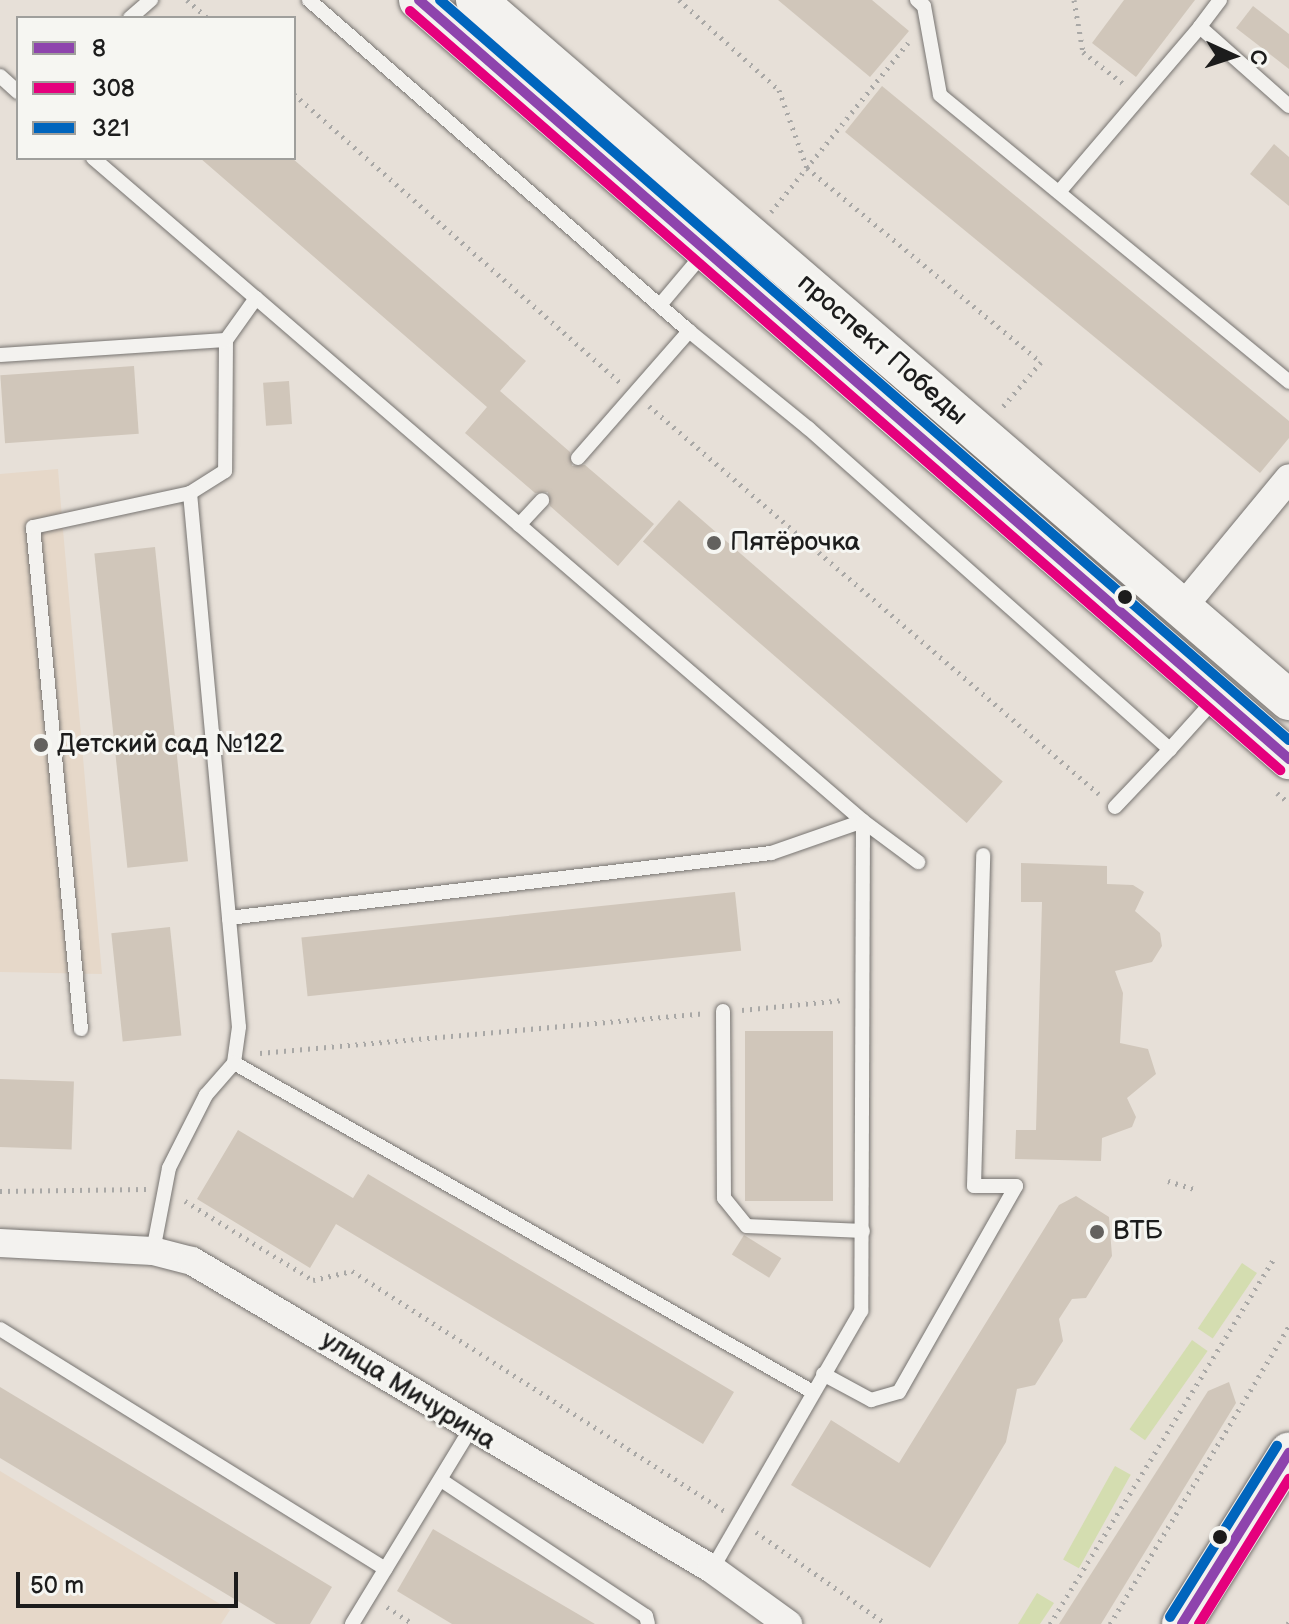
<!DOCTYPE html>
<html>
<head>
<meta charset="utf-8">
<style>
	body { margin:0 }
	#map { position:relative; width:1289px; height:1624px; overflow:hidden; background:#e7e0d8; font-family:"Balsamiq Sans",sans-serif }
	div>[style] { position:absolute }
	[style*='--x'] { left:calc(var(--x)*1px); top:calc(var(--y)*1px); width:calc(var(--w)*1px); rotate:calc(var(--a)*1deg) }
	.built>* { inset:0; background:#e6d8c9 }
	.green>* { inset:0; background:#d4ddb0; transform-origin:0 0 }
	.building>* { inset:0; background:#d0c6ba; transform-origin:0 0 }
	.path>* { height:5px; margin-top:-2.5px; transform-origin:0; background:repeating-linear-gradient(90deg,#a9a8a6 0 2px,transparent 0 8px) }
	.roads { filter:drop-shadow(0 0 2px #777471) drop-shadow(0 0 2px #777471) }
	.service>* { height:14px; margin:-7px; padding:0 7px; transform-origin:7px; border-radius:7px; background:#f3f2ef }
	.minor>* { height:28px; margin:-14px; padding:0 14px; transform-origin:14px; border-radius:14px; background:#f3f2ef }
	.secondary>* { height:40px; margin:-20px; padding:0 20px; transform-origin:20px; border-radius:20px; background:#f3f2ef }
	.bus-1>* { height:10px; margin:-5px; padding:0 5px; transform-origin:5px; border-radius:5px; background:#8e44ad }
	.bus-2>* { height:10px; margin:-5px; padding:0 5px; transform-origin:5px; border-radius:5px; background:#e5007d }
	.bus-3>* { height:10px; margin:-5px; padding:0 5px; transform-origin:5px; border-radius:5px; background:#0065bd }
	.dots>* { width:22px; height:22px; translate:-50% -50%; box-sizing:border-box; border:4px solid #f6f6f2; border-radius:50% }
	span { translate:-50% -50%; white-space:nowrap; text-align:center; line-height:1.15; -webkit-text-stroke:6px #f6f6f2; paint-order:stroke }
	.street-label { font-size:26px; color:#1c1c1c }
	.poi-label { font-size:26px; color:#1c1c1c }
	.left { translate:0 -50%; text-align:left }
	.legend { position:absolute; left:16px; top:16px; width:280px; height:144px; box-sizing:border-box; background:#f6f6f2; border:2px solid #9f9f9c; margin:0; padding:10px 14px; list-style:none; font-size:24px; color:#1c1c1c }
	.legend li { display:flex; align-items:center; gap:16px; height:40px }
	.legend b { width:40px; border:2px solid #9f9f9c }
	.north { position:absolute; left:1193px; top:16px; width:80px; height:80px; -webkit-text-stroke:6px #f6f6f2; paint-order:stroke; rotate:93deg; font-size:22px; font-weight:700; line-height:32px; text-align:center; color:#1c1c1c }
	.north::after { content:''; display:block; margin:auto; width:28px; height:36px; background:#1c1c1c; clip-path:polygon(50% 0,100% 100%,50% 72%,0 100%) }
	.scale { position:absolute; left:16px; top:1572px; width:222px; height:36px; box-sizing:border-box; border:4px solid #1c1c1c; border-top:0; padding-left:10px; font-size:24px; line-height:28px; white-space:nowrap; color:#1c1c1c; -webkit-text-stroke:6px #f6f6f2; paint-order:stroke }
</style>
</head>
<body>
<div id="map">
	<div class="built">
		<i style="clip-path:polygon(58px 469px,62px 518px,102px 974px,0 972px,0 474px)"></i>
		<i style="clip-path:polygon(0 1471px,230px 1610px,221px 1624px,0 1624px)"></i>
	</div>
	<div class="green">
		<i style="left:1242px;top:1263px;width:18px;height:79px;rotate:34deg"></i>
		<i style="left:1192px;top:1340px;width:19px;height:109px;rotate:35deg"></i>
		<i style="left:1115px;top:1466px;width:18px;height:107px;rotate:29deg"></i>
		<i style="clip-path:polygon(1037px 1593px,1054px 1603px,1040px 1624px,1018px 1624px)"></i>
	</div>
	<div class="building">
		<i style="clip-path:polygon(778px 0,872px 0,909px 31px,870px 77px)"></i>
		<i style="clip-path:polygon(1124px 0,1195px 0,1136px 77px,1092px 43px)"></i>
		<i style="clip-path:polygon(1253px 6px,1289px 34px,1289px 69px,1236px 28px)"></i>
		<i style="clip-path:polygon(882px 86px,1289px 421px,1289px 438px,1260px 473px,845px 132px)"></i>
		<i style="clip-path:polygon(1274px 144px,1289px 157px,1289px 206px,1250px 174px)"></i>
		<i style="clip-path:polygon(200px 158px,292px 158px,526px 361px,500px 391px,570px 452px,572px 466px,585px 465px,654px 524px,618px 566px,550px 506px,548px 492px,535px 493px,465px 433px,487px 407px)"></i>
		<i style="left:134px;top:366px;width:68px;height:134px;rotate:86deg"></i>
		<i style="left:289px;top:381px;width:43px;height:26px;rotate:86deg"></i>
		<i style="left:679px;top:500px;width:429px;height:55px;rotate:41deg"></i>
		<i style="left:155px;top:547px;width:316px;height:61px;rotate:84deg"></i>
		<i style="clip-path:polygon(1021px 863px,1107px 866px,1107px 884px,1133px 885px,1144px 892px,1135px 911px,1160px 933px,1162px 946px,1152px 962px,1115px 971px,1123px 993px,1120px 1043px,1148px 1049px,1156px 1074px,1127px 1098px,1136px 1117px,1132px 1127px,1102px 1138px,1101px 1161px,1015px 1159px,1016px 1130px,1036px 1130px,1042px 902px,1021px 902px)"></i>
		<i style="left:735px;top:892px;width:59px;height:436px;rotate:84deg"></i>
		<i style="left:170px;top:927px;width:109px;height:59px;rotate:84deg"></i>
		<i style="left:745px;top:1031px;width:88px;height:170px"></i>
		<i style="left:0;top:1079px;width:74px;height:68px;rotate:2deg"></i>
		<i style="clip-path:polygon(238px 1130px,353px 1198px,368px 1174px,734px 1392px,703px 1444px,336px 1224px,310px 1268px,197px 1199px)"></i>
		<i style="clip-path:polygon(1076px 1196px,1109px 1217px,1112px 1256px,1086px 1298px,1072px 1299px,1059px 1319px,1063px 1341px,1035px 1385px,1017px 1389px,1006px 1442px,930px 1568px,791px 1485px,831px 1420px,899px 1463px,1059px 1205px)"></i>
		<i style="left:744px;top:1235px;width:44px;height:23px;rotate:32deg"></i>
		<i style="clip-path:polygon(1229px 1382px,1236px 1403px,1101px 1624px,1059px 1624px,1208px 1391px)"></i>
		<i style="clip-path:polygon(0 1387px,332px 1587px,310px 1624px,276px 1624px,0 1458px)"></i>
		<i style="clip-path:polygon(433px 1529px,595px 1624px,452px 1624px,397px 1591px)"></i>
	</div>
	<div class="path">
		<i style="--x:187;--y:0;--w:28;--a:41"></i>
		<i style="--x:679;--y:0;--w:135;--a:42"></i>
		<i style="--x:779;--y:90;--w:83;--a:70.3"></i>
		<i style="--x:807;--y:168;--w:304;--a:39.7"></i>
		<i style="--x:1041;--y:362;--w:63;--a:130.5"></i>
		<i style="--x:1074;--y:0;--w:53;--a:80.2"></i>
		<i style="--x:1083;--y:52;--w:53;--a:38.2"></i>
		<i style="--x:294;--y:94;--w:435;--a:41.5"></i>
		<i style="--x:771;--y:212;--w:218;--a:-51"></i>
		<i style="--x:649;--y:406;--w:594;--a:40.77"></i>
		<i style="--x:1277;--y:793;--w:16;--a:40"></i>
		<i style="--x:742;--y:1010;--w:102;--a:-5.6"></i>
		<i style="--x:260;--y:1053;--w:446;--a:-5.1"></i>
		<i style="--x:1168;--y:1181;--w:28;--a:17"></i>
		<i style="--x:0;--y:1191;--w:146;--a:-0.8"></i>
		<i style="--x:185;--y:1201;--w:150;--a:31.7"></i>
		<i style="--x:313;--y:1280;--w:40;--a:-13"></i>
		<i style="--x:352;--y:1271;--w:444;--a:32.8"></i>
		<i style="--x:756;--y:1532;--w:159;--a:35.3"></i>
		<i style="--x:387;--y:1607;--w:31;--a:33"></i>
		<i style="--x:1050;--y:1624;--w:428;--a:-58.5"></i>
		<i style="--x:1110;--y:1624;--w:348;--a:-59"></i>
		<i style="--x:1288;--y:1624;--w:2;--a:-63"></i>
	</div>
	<div class="roads">
		<div class="service">
			<i style="--x:309;--y:0;--w:504;--a:41.06"></i>
			<i style="--x:689;--y:331;--w:154;--a:39.2"></i>
			<i style="--x:808;--y:428;--w:484;--a:41.6"></i>
			<i style="--x:1170;--y:749;--w:69;--a:-48"></i>
			<i style="--x:917;--y:0;--w:9;--a:41"></i>
			<i style="--x:924;--y:6;--w:90;--a:79.8"></i>
			<i style="--x:940;--y:95;--w:452;--a:39.4"></i>
			<i style="--x:1220;--y:0;--w:34;--a:127"></i>
			<i style="--x:1200;--y:27;--w:119;--a:41.6"></i>
			<i style="--x:130;--y:18;--w:28;--a:-41"></i>
			<i style="--x:0;--y:76;--w:24;--a:42"></i>
			<i style="--x:93;--y:158;--w:215;--a:40.7"></i>
			<i style="--x:256;--y:298;--w:52;--a:125.5"></i>
			<i style="--x:226;--y:340;--w:131;--a:90.4"></i>
			<i style="--x:225;--y:471;--w:41;--a:147.8"></i>
			<i style="--x:190;--y:493;--w:536;--a:84.76"></i>
			<i style="--x:239;--y:1027;--w:36;--a:98"></i>
			<i style="--x:234;--y:1063;--w:43;--a:131.2"></i>
			<i style="--x:206;--y:1095;--w:82;--a:116.9"></i>
			<i style="--x:169;--y:1168;--w:85;--a:100.9"></i>
			<i style="--x:1059;--y:192;--w:217;--a:-49.5"></i>
			<i style="--x:256;--y:298;--w:801;--a:40.75"></i>
			<i style="--x:863;--y:821;--w:69;--a:36.7"></i>
			<i style="--x:660;--y:305;--w:67;--a:-49.9"></i>
			<i style="--x:0;--y:355;--w:226;--a:-3.8"></i>
			<i style="--x:578;--y:458;--w:169;--a:-48.8"></i>
			<i style="--x:519;--y:525;--w:34;--a:-47"></i>
			<i style="--x:1115;--y:807;--w:80;--a:-46.5"></i>
			<i style="--x:229;--y:918;--w:546;--a:-6.84"></i>
			<i style="--x:771;--y:853;--w:97;--a:-19.2"></i>
			<i style="--x:863;--y:821;--w:490;--a:90.2"></i>
			<i style="--x:861;--y:1311;--w:298;--a:120"></i>
			<i style="--x:723;--y:1011;--w:187;--a:89.7"></i>
			<i style="--x:724;--y:1198;--w:36;--a:51"></i>
			<i style="--x:747;--y:1226;--w:116;--a:2.5"></i>
			<i style="--x:81;--y:1029;--w:504;--a:-95.46"></i>
			<i style="--x:33;--y:527;--w:161;--a:-12.2"></i>
			<i style="--x:234;--y:1063;--w:666;--a:29.61"></i>
			<i style="--x:0;--y:1329;--w:454;--a:31.9"></i>
			<i style="--x:823;--y:1374;--w:55;--a:28.4"></i>
			<i style="--x:871;--y:1400;--w:29;--a:-16"></i>
			<i style="--x:899;--y:1392;--w:237;--a:-60.4"></i>
			<i style="--x:1016;--y:1186;--w:42;--a:180"></i>
			<i style="--x:974;--y:1186;--w:331;--a:-88.4"></i>
			<i style="--x:441;--y:1480;--w:246;--a:33.6"></i>
			<i style="--x:646;--y:1616;--w:8;--a:76"></i>
			<i style="--x:352;--y:1624;--w:227;--a:-58.7"></i>
		</div>
		<div class="minor">
			<i style="--x:1182;--y:608;--w:168;--a:-50.5"></i>
			<i style="--x:0;--y:1243;--w:153;--a:3"></i>
			<i style="--x:153;--y:1251;--w:40;--a:14.4"></i>
			<i style="--x:192;--y:1261;--w:604;--a:30.64"></i>
			<i style="--x:712;--y:1569;--w:94;--a:35.9"></i>
		</div>
		<div class="secondary">
			<i style="--x:419;--y:0;--w:1155;--a:41.1"></i>
			<i style="--x:476;--y:0;--w:1073;--a:40.73"></i>
			<i style="--x:1182;--y:1624;--w:202;--a:-58"></i>
		</div>
	</div>
	<div class="bus-1">
		<i style="--x:419;--y:0;--w:1155;--a:41.1"></i>
		<i style="--x:1182;--y:1624;--w:202;--a:-58"></i>
	</div>
	<div class="bus-2">
		<i style="--x:410;--y:11;--w:1155;--a:41.1"></i>
		<i style="--x:1199;--y:1624;--w:171;--a:-58.2"></i>
	</div>
	<div class="bus-3">
		<i style="--x:440;--y:0;--w:1126;--a:41.08"></i>
		<i style="--x:1170;--y:1617;--w:202;--a:-58"></i>
	</div>
	<div class="dots">
		<i style="left:714px;top:543px;background:#63615e"></i>
		<i style="left:1125px;top:597px;background:#1c1c1c"></i>
		<i style="left:41px;top:745px;background:#63615e"></i>
		<i style="left:1097px;top:1232px;background:#63615e"></i>
		<i style="left:1220px;top:1537px;background:#1c1c1c"></i>
	</div>
	<div class="street-label">
		<span style="left:882px;top:350px;rotate:41deg">проспект Победы</span>
		<span style="left:408px;top:1391px;rotate:32deg">улица Мичурина</span>
	</div>
	<div class="poi-label">
		<span class="left" style="left:730px;top:543px">Пятёрочка</span>
		<span class="left" style="left:57px;top:745px">Детский сад №122</span>
		<span class="left" style="left:1113px;top:1232px">ВТБ</span>
	</div>
	<ul class="legend">
	<li><b style="height:10px;background:#8e44ad"></b>8</li>
	<li><b style="height:10px;background:#e5007d"></b>308</li>
	<li><b style="height:10px;background:#0065bd"></b>321</li>
	</ul>
	<div class="north">С</div>
	<div class="scale">50 m</div>
</div>
</body>
</html>
